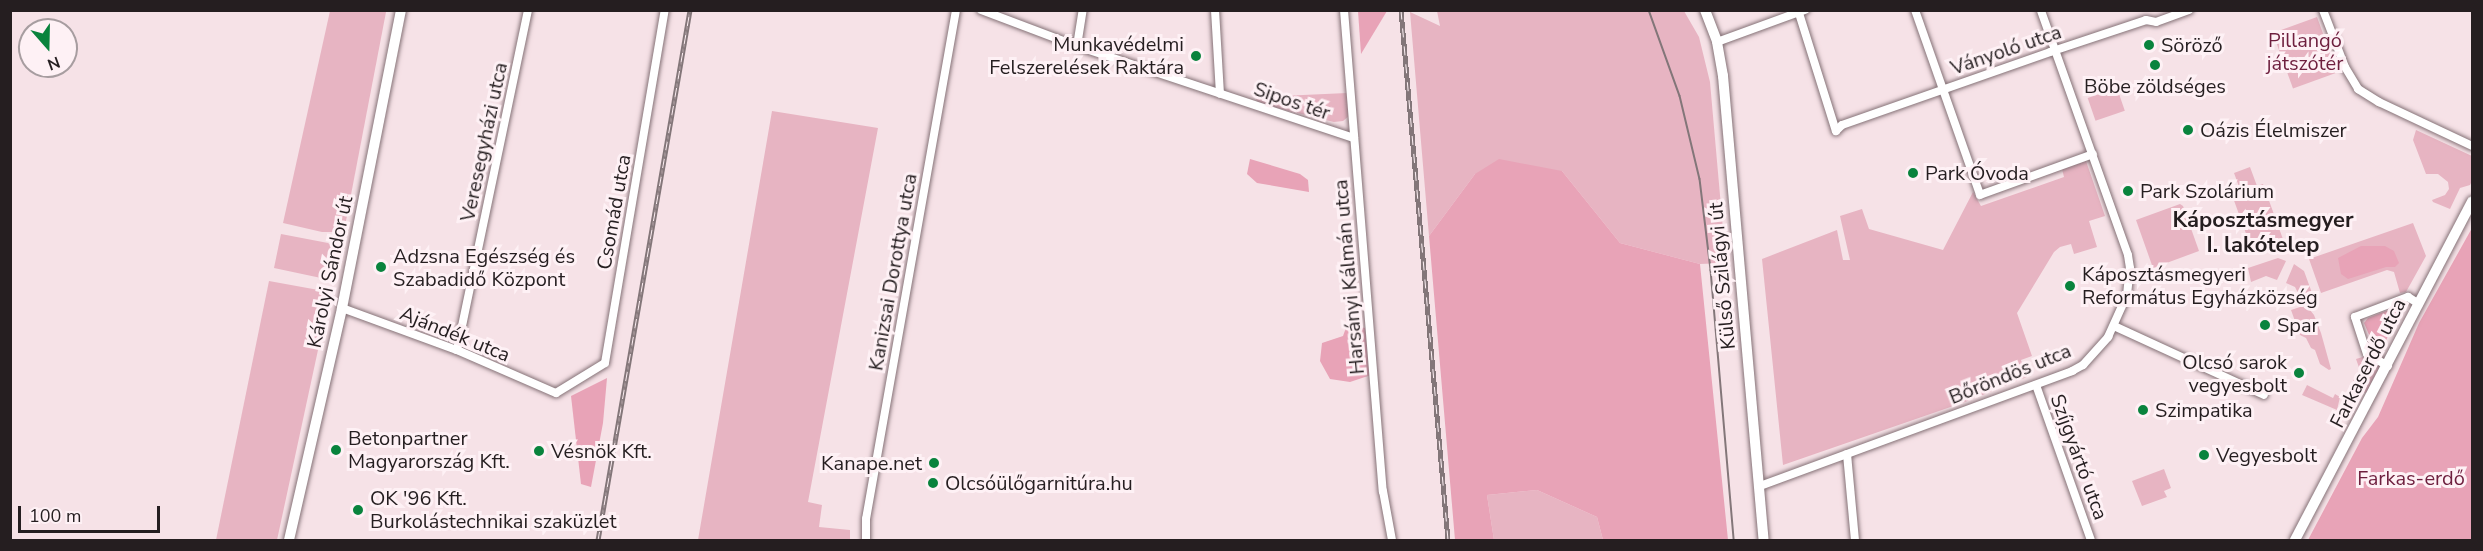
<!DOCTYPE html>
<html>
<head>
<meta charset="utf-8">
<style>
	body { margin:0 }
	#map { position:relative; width:2483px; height:551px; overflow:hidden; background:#f6e2e7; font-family:"Nunito Sans",sans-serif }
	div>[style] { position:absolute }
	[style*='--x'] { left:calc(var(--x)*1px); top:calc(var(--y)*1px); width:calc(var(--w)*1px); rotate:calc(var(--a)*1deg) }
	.green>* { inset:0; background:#e7b4c2; transform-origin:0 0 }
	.forest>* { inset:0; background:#e8a3b7 }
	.roads { filter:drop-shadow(0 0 2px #857277) drop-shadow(0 0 2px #857277) }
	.street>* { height:8px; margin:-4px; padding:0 4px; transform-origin:4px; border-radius:4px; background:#fff }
	.secondary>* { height:10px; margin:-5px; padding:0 5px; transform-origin:5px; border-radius:5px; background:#fff }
	.tram>* { height:1.5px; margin:-0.75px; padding:0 0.75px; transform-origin:0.75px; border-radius:0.75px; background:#837679 }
	.rail>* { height:5px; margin-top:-2.5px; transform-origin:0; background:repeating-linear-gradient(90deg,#fef1f5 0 9px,#837679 0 18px); box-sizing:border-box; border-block:2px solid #837679 }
	.dots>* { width:16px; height:16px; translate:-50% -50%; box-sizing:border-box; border:3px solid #fef1f5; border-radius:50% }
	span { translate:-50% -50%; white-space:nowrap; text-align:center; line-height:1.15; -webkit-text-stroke:6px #fef1f5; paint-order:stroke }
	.park-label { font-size:20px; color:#6e1f3e }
	.poi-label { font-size:20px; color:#251e20 }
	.right { translate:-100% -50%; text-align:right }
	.left { translate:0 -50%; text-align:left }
	.street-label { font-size:20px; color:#251e20 }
	.quarter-label { font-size:22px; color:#251e20; font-weight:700 }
	.frame { position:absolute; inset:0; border:12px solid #251e20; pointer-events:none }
	.north { position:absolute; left:18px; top:18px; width:60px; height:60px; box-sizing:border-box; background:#fef1f5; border:2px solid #a79da0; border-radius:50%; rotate:160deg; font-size:16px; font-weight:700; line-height:24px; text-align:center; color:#251e20 }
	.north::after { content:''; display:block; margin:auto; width:21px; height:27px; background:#09833d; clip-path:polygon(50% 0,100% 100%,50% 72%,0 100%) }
	.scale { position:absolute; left:18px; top:506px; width:142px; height:27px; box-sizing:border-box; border:3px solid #251e20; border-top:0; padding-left:8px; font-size:18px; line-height:21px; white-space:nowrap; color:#251e20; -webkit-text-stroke:4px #fef1f5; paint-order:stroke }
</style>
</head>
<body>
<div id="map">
	<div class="green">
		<i style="clip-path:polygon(379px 10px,386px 12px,345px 226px,333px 232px,322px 232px,283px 223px,330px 11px)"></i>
		<i style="clip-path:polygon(1437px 11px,1684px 11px,1699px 37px,1710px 82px,1726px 263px,1700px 264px,1620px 243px,1562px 171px,1475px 174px,1429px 236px,1410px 12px,1440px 26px)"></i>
		<i style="left:2317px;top:17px;width:59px;height:47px;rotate:70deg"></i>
		<i style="left:2117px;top:88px;width:24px;height:31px;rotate:71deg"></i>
		<i style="clip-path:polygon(1347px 93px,1349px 116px,1343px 121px,1334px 122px,1257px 103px,1256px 97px)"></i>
		<i style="clip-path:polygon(772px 111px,878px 128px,808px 502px,822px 505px,819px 527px,850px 530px,850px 540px,698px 540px)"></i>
		<i style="clip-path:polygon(2416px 130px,2472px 156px,2472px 181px,2470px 185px,2460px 188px,2450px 209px,2433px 202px,2432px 200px,2445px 195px,2449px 189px,2448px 182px,2438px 174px,2426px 174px,2413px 140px)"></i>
		<i style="clip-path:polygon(2086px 161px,2105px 216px,2089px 221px,2097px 247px,2074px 254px,2071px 244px,2060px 247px,2054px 252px,2017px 313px,2032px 356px,2021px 360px,2027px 377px,1965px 402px,1783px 465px,1762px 259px,1837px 230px,1843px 260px,1850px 260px,1840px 216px,1862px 209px,1869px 229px,1943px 250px,1973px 192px,1981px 206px,2064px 177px,2062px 169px)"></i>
		<i style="clip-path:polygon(2250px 167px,2257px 186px,2263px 184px,2284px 242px,2253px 253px,2232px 195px,2241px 192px,2234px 173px)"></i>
		<i style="clip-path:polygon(2180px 204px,2183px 206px,2199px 251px,2153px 268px,2136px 220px)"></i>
		<i style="clip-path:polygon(2413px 223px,2426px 256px,2406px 292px,2400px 293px,2394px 272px,2387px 270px,2321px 293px,2309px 259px)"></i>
		<i style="clip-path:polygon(281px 234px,328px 243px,336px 249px,338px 253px,335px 274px,321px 278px,274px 268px)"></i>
		<i style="clip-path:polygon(2278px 258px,2286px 261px,2277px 280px,2266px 276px,2251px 282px,2248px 268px)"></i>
		<i style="clip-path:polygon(2294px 264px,2304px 271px,2312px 293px,2300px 297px,2295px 287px,2286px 283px)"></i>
		<i style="clip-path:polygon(269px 281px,324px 291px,329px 299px,277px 540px,216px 540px)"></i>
		<i style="clip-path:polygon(2306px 305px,2314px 315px,2321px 333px,2331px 369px,2329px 370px,2320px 364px,2315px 350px,2311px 348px,2306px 338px,2300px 335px,2291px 310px)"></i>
		<i style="clip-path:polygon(2366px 356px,2380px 366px,2368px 394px,2357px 389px,2353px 380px,2362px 376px,2356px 359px)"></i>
		<i style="clip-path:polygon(2307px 385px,2333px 398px,2335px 394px,2340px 397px,2337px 410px,2302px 395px)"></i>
		<i style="clip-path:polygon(2164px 469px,2171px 488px,2164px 491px,2167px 497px,2142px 506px,2132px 481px)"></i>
		<i style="clip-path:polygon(1537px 490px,1597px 517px,1603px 540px,1494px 540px,1487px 495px)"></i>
	</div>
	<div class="forest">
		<i style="clip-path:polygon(1358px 11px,1387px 11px,1361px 54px)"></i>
		<i style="clip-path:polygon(1250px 159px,1300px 174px,1308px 180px,1309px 192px,1257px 183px,1247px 174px)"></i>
		<i style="clip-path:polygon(1499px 159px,1562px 171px,1620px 243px,1700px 264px,1728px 540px,1603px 540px,1597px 517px,1537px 490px,1487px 495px,1494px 540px,1455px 540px,1429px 236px,1475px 174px)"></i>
		<i style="clip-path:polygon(2472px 228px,2472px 540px,2308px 540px,2362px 438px,2378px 417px,2419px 323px)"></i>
		<i style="clip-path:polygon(2361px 246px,2385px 246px,2394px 251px,2399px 263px,2395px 267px,2386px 267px,2348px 279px,2341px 274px,2338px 258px)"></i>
		<i style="clip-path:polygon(2394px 308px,2398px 313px,2381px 352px,2377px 353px,2364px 323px,2368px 318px)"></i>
		<i style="clip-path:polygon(1347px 325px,1365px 328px,1371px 375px,1350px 382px,1330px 379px,1320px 361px,1322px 343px,1343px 336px)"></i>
		<i style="clip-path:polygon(607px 378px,603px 423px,591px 487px,581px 484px,571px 396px)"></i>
	</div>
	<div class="roads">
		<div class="street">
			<i style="--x:981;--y:10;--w:103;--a:20.6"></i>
			<i style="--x:1077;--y:46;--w:292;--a:18.4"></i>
			<i style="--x:1215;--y:10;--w:84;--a:86.6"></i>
			<i style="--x:1344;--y:10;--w:483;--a:85.4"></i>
			<i style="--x:1383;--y:491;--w:50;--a:79.6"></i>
			<i style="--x:1798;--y:10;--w:127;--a:72.6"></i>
			<i style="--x:1836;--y:131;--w:8;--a:-45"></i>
			<i style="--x:1842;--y:125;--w:220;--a:-19.3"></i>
			<i style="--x:2050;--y:52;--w:101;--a:-18.4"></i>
			<i style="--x:2146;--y:20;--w:10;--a:11"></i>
			<i style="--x:2156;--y:22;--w:35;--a:-20"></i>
			<i style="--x:1915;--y:10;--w:196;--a:70.6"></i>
			<i style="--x:1980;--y:195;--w:120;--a:-19.9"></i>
			<i style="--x:2323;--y:10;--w:61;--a:68.9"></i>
			<i style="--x:2345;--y:67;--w:26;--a:59"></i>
			<i style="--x:2358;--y:89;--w:25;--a:32"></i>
			<i style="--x:2379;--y:102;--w:103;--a:25.3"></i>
			<i style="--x:1717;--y:42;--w:94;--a:-20"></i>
			<i style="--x:1077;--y:46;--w:36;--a:-81"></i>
			<i style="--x:342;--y:308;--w:122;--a:20.1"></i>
			<i style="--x:457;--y:350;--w:108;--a:23.5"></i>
			<i style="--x:556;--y:393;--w:57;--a:-31.5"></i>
			<i style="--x:605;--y:363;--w:358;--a:-80.4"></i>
			<i style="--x:2114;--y:326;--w:165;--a:24.7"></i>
			<i style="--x:457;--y:350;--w:347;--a:-78.2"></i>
			<i style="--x:2388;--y:366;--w:24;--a:-150"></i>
			<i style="--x:2367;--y:354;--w:39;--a:-108"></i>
			<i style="--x:2355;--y:317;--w:57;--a:-20.7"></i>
			<i style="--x:2408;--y:297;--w:13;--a:32"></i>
			<i style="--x:2036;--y:385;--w:164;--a:70.5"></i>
			<i style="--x:1847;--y:454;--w:86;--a:84.7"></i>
			<i style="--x:1760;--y:486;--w:333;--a:-20.2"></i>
			<i style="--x:2072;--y:371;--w:13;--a:-29"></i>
			<i style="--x:2083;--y:365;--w:38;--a:-48"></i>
			<i style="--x:2108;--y:337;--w:46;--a:-65.7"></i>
			<i style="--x:2127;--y:295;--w:27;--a:-84"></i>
			<i style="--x:2130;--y:268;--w:13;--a:-99"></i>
			<i style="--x:2128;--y:255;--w:260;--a:-109.6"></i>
			<i style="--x:866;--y:540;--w:21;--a:-90"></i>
			<i style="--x:866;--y:519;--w:517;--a:-79.97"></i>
		</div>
		<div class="secondary">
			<i style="--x:1705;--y:10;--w:34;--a:69"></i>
			<i style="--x:1717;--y:42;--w:35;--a:80"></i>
			<i style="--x:1723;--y:76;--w:466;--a:85"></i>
			<i style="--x:289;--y:540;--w:238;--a:-77.1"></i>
			<i style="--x:342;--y:308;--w:304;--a:-78.8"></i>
			<i style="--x:2295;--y:540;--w:382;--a:-62.4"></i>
		</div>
	</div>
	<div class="tram">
		<i style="--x:1649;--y:10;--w:91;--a:70.2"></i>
		<i style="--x:1680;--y:96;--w:85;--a:76.5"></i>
		<i style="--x:1700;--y:179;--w:92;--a:83.1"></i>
		<i style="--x:1711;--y:270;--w:271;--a:85.1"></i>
	</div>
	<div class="rail">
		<i style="--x:1401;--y:10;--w:532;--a:84.93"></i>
		<i style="--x:598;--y:540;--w:538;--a:-80.15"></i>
	</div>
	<div class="dots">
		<i style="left:2149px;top:45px;background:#09833d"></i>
		<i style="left:1196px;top:56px;background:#09833d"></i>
		<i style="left:2155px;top:65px;background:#09833d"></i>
		<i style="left:2188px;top:130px;background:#09833d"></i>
		<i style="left:1913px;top:173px;background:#09833d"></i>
		<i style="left:2128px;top:191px;background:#09833d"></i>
		<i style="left:381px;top:267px;background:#09833d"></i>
		<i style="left:2070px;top:286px;background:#09833d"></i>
		<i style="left:2265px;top:325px;background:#09833d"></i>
		<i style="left:2299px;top:373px;background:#09833d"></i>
		<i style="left:2143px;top:410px;background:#09833d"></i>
		<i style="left:336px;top:450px;background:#09833d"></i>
		<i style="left:539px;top:451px;background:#09833d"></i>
		<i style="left:2204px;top:455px;background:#09833d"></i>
		<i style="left:934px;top:463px;background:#09833d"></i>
		<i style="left:933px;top:483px;background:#09833d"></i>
		<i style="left:358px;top:510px;background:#09833d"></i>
	</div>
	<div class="park-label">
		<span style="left:2305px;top:52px">Pillangó<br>játszótér</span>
		<span style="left:2411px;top:478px">Farkas-erdő</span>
	</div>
	<div class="poi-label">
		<span class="right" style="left:1184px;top:56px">Munkavédelmi<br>Felszerelések Raktára</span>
		<span class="left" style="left:2161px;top:45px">Söröző</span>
		<span style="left:2155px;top:86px">Böbe zöldséges</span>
		<span class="left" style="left:2200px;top:130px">Oázis Élelmiszer</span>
		<span class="left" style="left:1925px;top:173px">Park Óvoda</span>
		<span class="left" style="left:2140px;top:191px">Park Szolárium</span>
		<span class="left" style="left:393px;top:268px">Adzsna Egészség és<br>Szabadidő Központ</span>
		<span class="left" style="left:2082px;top:286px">Káposztásmegyeri<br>Református Egyházközség</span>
		<span class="left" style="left:2277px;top:325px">Spar</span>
		<span class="right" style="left:2287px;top:374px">Olcsó sarok<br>vegyesbolt</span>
		<span class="left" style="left:2155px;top:410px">Szimpatika</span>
		<span class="left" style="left:348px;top:450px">Betonpartner<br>Magyarország Kft.</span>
		<span class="left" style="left:551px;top:451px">Vésnök Kft.</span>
		<span class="left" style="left:2216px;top:455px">Vegyesbolt</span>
		<span class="right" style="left:922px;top:463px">Kanape.net</span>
		<span class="left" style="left:945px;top:483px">Olcsóülőgarnitúra.hu</span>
		<span class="left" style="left:370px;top:510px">OK '96 Kft.<br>Burkolástechnikai szaküzlet</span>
	</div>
	<div class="street-label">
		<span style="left:2006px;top:50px;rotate:-19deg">Ványoló utca</span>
		<span style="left:1292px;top:101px;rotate:19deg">Sipos tér</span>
		<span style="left:484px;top:142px;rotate:-78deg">Veresegyházi utca</span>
		<span style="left:614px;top:212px;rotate:-80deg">Csomád utca</span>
		<span style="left:330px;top:272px;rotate:-78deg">Károlyi Sándor út</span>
		<span style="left:893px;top:272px;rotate:-80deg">Kanizsai Dorottya utca</span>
		<span style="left:1722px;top:276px;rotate:-95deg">Külső Szilágyi út</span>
		<span style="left:1349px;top:277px;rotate:-95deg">Harsányi Kálmán utca</span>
		<span style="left:455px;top:334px;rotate:22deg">Ajándék utca</span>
		<span style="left:2368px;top:363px;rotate:-63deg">Farkaserdő utca</span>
		<span style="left:2010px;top:374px;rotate:-22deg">Bőröndös utca</span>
		<span style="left:2079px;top:457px;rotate:70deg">Szíjgyártó utca</span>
	</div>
	<div class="quarter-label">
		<span style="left:2263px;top:233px">Káposztásmegyer<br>I. lakótelep</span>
	</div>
	<div class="frame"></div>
	<div class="north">N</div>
	<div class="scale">100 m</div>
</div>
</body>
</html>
